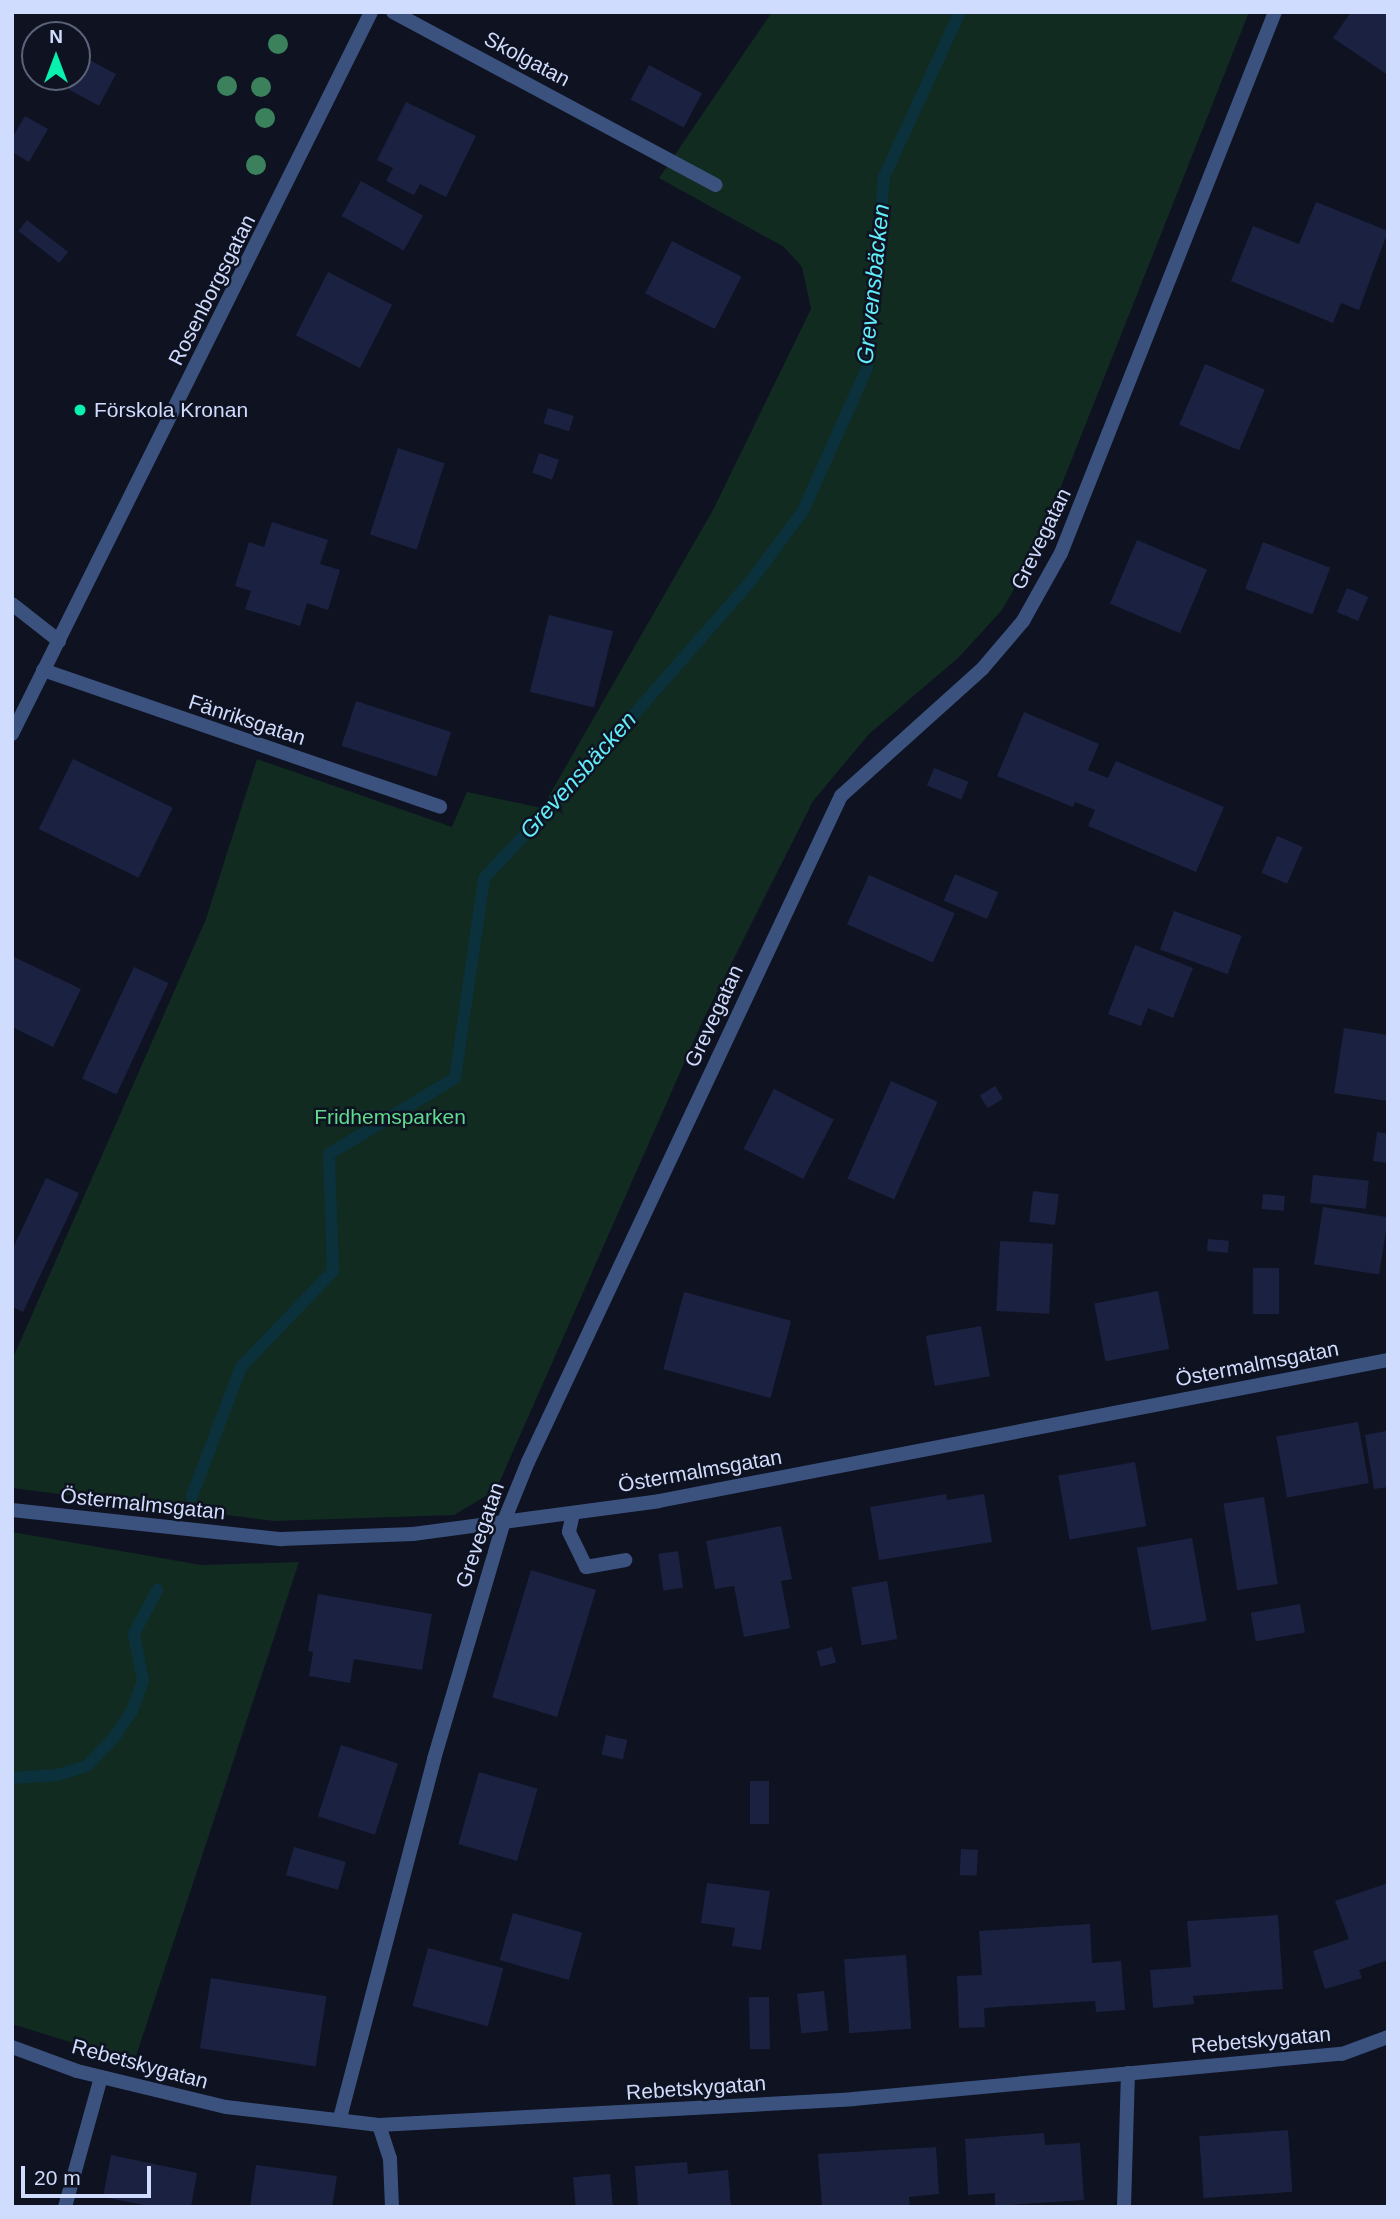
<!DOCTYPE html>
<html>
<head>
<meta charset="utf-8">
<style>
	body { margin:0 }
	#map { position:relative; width:1400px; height:2219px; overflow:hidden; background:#0e1221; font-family:Arial,sans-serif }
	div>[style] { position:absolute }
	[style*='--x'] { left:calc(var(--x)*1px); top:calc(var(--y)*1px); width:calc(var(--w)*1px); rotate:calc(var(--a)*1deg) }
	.green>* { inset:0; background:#112b20 }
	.stream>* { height:12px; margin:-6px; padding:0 6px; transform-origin:6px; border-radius:6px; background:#0b313d }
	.building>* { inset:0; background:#1b2241; transform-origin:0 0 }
	.service>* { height:14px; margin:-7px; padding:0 7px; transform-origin:7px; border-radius:7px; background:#3b527f }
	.minor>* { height:14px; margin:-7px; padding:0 7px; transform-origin:7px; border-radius:7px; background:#3b527f }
	.trees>* { width:20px; height:20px; margin:-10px; border-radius:50%; background:#3a815c }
	.dots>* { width:19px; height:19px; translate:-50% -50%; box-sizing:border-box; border:4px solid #0e1221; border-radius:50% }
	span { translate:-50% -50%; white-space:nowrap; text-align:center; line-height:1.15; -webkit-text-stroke:5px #0e1221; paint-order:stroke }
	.street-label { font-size:21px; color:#d0dcfd }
	.poi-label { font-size:21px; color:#d0dcfd }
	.left { translate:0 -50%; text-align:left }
	.park-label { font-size:21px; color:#5edb8c }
	.water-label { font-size:23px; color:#61eefa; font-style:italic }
	.frame { position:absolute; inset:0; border:14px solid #d0dcfd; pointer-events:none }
	.north { position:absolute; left:21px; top:21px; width:70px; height:70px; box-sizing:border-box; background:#0e1221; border:2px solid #5c6379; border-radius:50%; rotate:0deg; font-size:19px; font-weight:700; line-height:28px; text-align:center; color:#d0dcfd }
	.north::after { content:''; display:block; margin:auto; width:24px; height:32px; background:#08f1af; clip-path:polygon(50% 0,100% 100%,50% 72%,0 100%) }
	.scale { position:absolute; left:21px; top:2166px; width:130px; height:32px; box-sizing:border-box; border:4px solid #d0dcfd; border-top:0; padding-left:9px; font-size:21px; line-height:24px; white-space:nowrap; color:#d0dcfd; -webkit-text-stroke:5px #0e1221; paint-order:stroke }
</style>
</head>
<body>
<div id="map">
	<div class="green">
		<i style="clip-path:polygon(772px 12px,1249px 12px,1035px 552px,1002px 610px,959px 657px,869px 734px,813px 801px,704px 1018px,496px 1490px,454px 1515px,274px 1521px,12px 1488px,12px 1360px,206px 919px,257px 759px,452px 827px,467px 792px,542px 808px,713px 510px,811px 309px,802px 267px,784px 247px,659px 178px)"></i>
		<i style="clip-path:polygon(12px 1532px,201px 1565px,299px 1562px,134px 2062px,12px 2024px)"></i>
	</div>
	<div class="stream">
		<i style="--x:192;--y:1496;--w:138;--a:-69.2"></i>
		<i style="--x:241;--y:1367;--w:133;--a:-46.2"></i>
		<i style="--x:333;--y:1271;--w:117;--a:-92"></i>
		<i style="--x:329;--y:1154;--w:147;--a:-31.1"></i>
		<i style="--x:455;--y:1078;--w:202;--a:-81.7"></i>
		<i style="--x:484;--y:878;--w:141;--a:-46.7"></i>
		<i style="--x:581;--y:775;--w:258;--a:-48.8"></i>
		<i style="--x:751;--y:581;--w:87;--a:-53.4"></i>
		<i style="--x:803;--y:511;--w:157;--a:-65.9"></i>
		<i style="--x:867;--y:368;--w:192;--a:-84.9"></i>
		<i style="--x:884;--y:177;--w:182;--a:-65.3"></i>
		<i style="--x:12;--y:1778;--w:45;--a:-3.8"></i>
		<i style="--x:57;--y:1775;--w:31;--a:-17"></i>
		<i style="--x:87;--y:1766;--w:41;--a:-47"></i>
		<i style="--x:115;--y:1736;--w:30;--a:-56"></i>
		<i style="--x:132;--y:1711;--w:33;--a:-70"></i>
		<i style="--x:143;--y:1680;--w:47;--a:-101.1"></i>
		<i style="--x:134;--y:1634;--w:50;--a:-62.4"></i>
	</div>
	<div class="building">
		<i style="clip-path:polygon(1351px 12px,1388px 12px,1388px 75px,1333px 38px)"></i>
		<i style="left:86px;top:58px;width:34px;height:36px;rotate:28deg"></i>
		<i style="left:649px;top:65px;width:60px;height:39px;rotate:28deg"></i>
		<i style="clip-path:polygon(406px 102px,476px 136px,446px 197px,420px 184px,414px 195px,386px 181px,393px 168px,377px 160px)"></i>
		<i style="clip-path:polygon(25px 116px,48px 129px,29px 162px,12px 152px,12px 138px)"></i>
		<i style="left:361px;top:181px;width:71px;height:40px;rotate:29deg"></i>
		<i style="clip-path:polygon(1316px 202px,1388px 231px,1359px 310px,1341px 303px,1333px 323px,1231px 281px,1253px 226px,1299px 244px)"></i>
		<i style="left:27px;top:220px;width:52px;height:14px;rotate:38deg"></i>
		<i style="left:672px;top:241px;width:78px;height:59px;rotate:27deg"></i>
		<i style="left:328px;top:272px;width:72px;height:71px;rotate:27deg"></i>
		<i style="left:1205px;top:364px;width:65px;height:66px;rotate:23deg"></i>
		<i style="left:548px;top:408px;width:27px;height:16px;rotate:17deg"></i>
		<i style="left:398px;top:448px;width:49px;height:91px;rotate:18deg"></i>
		<i style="left:539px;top:453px;width:21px;height:21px;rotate:19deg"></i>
		<i style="clip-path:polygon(272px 522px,328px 540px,320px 564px,340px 570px,328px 610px,307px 603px,300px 626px,245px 609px,251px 591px,235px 586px,249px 542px,264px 547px)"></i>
		<i style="left:1137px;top:540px;width:76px;height:69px;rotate:23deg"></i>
		<i style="left:1263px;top:542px;width:72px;height:50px;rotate:21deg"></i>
		<i style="left:1347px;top:588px;width:23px;height:26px;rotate:23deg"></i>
		<i style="left:549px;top:615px;width:66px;height:79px;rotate:14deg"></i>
		<i style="left:356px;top:701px;width:100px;height:47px;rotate:18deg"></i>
		<i style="clip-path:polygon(1024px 712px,1099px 744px,1088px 770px,1108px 778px,1116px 761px,1224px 807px,1196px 872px,1088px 826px,1095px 810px,1075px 802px,1073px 807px,997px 776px)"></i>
		<i style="left:73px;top:759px;width:111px;height:78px;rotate:26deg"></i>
		<i style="left:934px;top:768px;width:37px;height:19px;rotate:22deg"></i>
		<i style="left:1277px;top:836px;width:28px;height:40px;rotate:23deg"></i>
		<i style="left:955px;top:874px;width:47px;height:29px;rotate:23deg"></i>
		<i style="left:869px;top:875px;width:94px;height:54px;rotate:24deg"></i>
		<i style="left:1174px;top:911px;width:72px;height:41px;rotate:20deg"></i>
		<i style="clip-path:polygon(1135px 945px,1193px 968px,1173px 1018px,1148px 1008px,1141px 1026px,1108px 1014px)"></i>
		<i style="clip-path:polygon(12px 956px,81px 989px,53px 1047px,12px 1027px)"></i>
		<i style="left:134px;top:967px;width:38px;height:123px;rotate:25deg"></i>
		<i style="clip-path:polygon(1344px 1028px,1388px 1035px,1388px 1101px,1334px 1093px)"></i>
		<i style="left:891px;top:1081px;width:51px;height:107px;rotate:24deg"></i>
		<i style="left:995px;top:1086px;width:15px;height:18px;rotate:58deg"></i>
		<i style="left:774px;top:1089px;width:67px;height:67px;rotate:27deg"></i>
		<i style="clip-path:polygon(1377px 1132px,1388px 1134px,1388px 1163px,1373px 1161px)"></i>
		<i style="left:1313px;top:1175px;width:56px;height:28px;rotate:6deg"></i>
		<i style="clip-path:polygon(46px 1178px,79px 1193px,23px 1312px,12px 1307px,12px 1250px)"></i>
		<i style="left:1033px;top:1191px;width:26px;height:31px;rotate:7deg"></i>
		<i style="left:1263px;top:1194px;width:22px;height:15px;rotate:5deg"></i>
		<i style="left:1323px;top:1207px;width:66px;height:58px;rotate:9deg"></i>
		<i style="left:1208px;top:1239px;width:21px;height:12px;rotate:5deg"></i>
		<i style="left:1000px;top:1241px;width:53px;height:70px;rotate:3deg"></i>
		<i style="left:1253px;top:1268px;width:26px;height:46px"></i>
		<i style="left:1158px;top:1291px;width:59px;height:65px;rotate:79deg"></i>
		<i style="left:684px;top:1292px;width:111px;height:80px;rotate:15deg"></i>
		<i style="left:981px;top:1326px;width:51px;height:56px;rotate:80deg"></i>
		<i style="left:1358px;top:1422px;width:62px;height:83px;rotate:80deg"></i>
		<i style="clip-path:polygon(1386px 1431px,1388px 1487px,1374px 1489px,1365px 1435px)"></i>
		<i style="left:1135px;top:1462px;width:65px;height:78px;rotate:80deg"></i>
		<i style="clip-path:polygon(946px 1494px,947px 1500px,984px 1494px,992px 1542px,879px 1560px,870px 1507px)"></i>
		<i style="left:1264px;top:1497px;width:88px;height:41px;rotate:81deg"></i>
		<i style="clip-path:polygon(781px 1526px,792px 1579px,781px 1581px,790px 1628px,744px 1637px,734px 1586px,715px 1589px,706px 1541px)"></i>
		<i style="left:1192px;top:1538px;width:84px;height:56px;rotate:80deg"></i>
		<i style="left:678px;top:1551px;width:37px;height:20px;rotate:82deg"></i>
		<i style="left:531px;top:1570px;width:68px;height:133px;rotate:17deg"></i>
		<i style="left:887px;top:1581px;width:59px;height:36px;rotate:80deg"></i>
		<i style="clip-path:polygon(318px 1594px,432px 1614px,422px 1670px,354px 1659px,350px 1683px,309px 1676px,313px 1652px,308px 1651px)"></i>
		<i style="left:1300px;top:1604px;width:29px;height:50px;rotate:80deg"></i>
		<i style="left:832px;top:1647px;width:16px;height:16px;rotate:75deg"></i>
		<i style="left:606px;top:1735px;width:22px;height:20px;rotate:13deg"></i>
		<i style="left:341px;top:1745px;width:60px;height:75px;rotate:18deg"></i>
		<i style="left:479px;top:1772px;width:61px;height:75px;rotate:16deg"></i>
		<i style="left:750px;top:1781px;width:19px;height:43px"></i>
		<i style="left:294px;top:1847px;width:54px;height:29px;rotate:16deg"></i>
		<i style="left:961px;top:1849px;width:17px;height:26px;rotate:3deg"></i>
		<i style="clip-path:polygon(707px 1883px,770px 1891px,761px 1950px,732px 1946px,735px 1928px,701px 1923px)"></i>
		<i style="clip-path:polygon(1388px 1883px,1388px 1960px,1359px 1970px,1362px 1978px,1325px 1989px,1313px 1951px,1349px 1939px,1335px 1901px)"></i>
		<i style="left:513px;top:1913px;width:72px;height:49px;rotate:16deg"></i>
		<i style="clip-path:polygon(1278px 1915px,1283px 1989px,1193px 1996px,1194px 2004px,1153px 2008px,1150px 1970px,1191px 1967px,1187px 1921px)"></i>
		<i style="clip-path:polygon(1090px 1924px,1092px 1963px,1121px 1961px,1125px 2010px,1096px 2012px,1095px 2001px,984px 2008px,985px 2027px,959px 2028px,957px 1976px,982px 1975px,979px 1931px)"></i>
		<i style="left:428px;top:1948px;width:78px;height:60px;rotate:15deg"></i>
		<i style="left:906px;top:1955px;width:74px;height:62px;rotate:86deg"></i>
		<i style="left:211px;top:1978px;width:117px;height:71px;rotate:9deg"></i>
		<i style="left:824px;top:1991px;width:40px;height:27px;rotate:84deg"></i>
		<i style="left:769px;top:1997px;width:52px;height:20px;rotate:89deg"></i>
		<i style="left:1288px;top:2130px;width:62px;height:89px;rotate:86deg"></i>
		<i style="clip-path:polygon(1044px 2133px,1045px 2145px,1080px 2143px,1084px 2200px,995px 2206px,995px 2193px,968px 2195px,965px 2139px)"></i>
		<i style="clip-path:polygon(936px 2147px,939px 2194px,909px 2197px,910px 2207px,822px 2207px,818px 2154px)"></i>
		<i style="clip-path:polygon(111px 2155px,197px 2173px,191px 2207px,154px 2207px,103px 2197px)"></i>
		<i style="clip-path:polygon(687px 2162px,688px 2174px,728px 2170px,731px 2207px,638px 2207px,635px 2166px)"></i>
		<i style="clip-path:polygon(256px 2165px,337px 2176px,332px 2207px,250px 2207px)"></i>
		<i style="left:610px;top:2174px;width:33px;height:37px;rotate:85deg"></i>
	</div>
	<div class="service">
		<i style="--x:393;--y:12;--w:366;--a:28.2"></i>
		<i style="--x:43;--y:670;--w:420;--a:19"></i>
		<i style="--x:573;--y:1514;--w:18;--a:103"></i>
		<i style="--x:569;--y:1532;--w:39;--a:64"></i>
		<i style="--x:586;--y:1567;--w:40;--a:-10"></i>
		<i style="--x:65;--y:2207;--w:135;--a:-74.5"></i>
		<i style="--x:1124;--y:2207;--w:134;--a:-88.3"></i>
	</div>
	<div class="minor">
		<i style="--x:12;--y:604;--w:60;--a:38.2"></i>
		<i style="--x:12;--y:734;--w:806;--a:-63.56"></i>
		<i style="--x:12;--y:1510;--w:271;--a:6.2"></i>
		<i style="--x:281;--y:1539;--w:132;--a:-2.2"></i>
		<i style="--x:413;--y:1534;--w:248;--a:-7.6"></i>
		<i style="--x:659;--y:1501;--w:743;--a:-10.95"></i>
		<i style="--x:12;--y:2047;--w:69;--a:20.3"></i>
		<i style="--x:77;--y:2071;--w:153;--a:13.6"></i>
		<i style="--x:226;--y:2107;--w:154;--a:6.7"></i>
		<i style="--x:379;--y:2125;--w:475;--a:-3.1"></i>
		<i style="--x:853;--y:2099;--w:491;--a:-5.3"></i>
		<i style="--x:1342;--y:2054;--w:49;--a:-20.3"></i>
		<i style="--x:340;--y:2118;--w:371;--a:-75.3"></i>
		<i style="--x:434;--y:1759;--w:248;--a:-73.6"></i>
		<i style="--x:504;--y:1521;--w:64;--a:-67.9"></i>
		<i style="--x:528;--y:1462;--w:736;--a:-64.83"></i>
		<i style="--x:841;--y:796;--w:191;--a:-42"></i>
		<i style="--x:983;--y:668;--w:62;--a:-49.6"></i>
		<i style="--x:1023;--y:621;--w:78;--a:-60.8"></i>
		<i style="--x:1061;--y:553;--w:582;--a:-68.42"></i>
		<i style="--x:379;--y:2125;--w:36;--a:72"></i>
		<i style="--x:390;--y:2159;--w:48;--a:87.6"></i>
	</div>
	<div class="trees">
		<i style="left:278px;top:44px"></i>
		<i style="left:227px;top:86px"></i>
		<i style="left:261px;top:87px"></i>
		<i style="left:265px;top:118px"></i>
		<i style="left:256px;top:165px"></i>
	</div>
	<div class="dots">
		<i style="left:80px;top:410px;background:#08f1af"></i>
	</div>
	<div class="street-label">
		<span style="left:527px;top:59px;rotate:28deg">Skolgatan</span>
		<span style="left:212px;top:290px;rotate:-63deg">Rosenborgsgatan</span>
		<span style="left:1041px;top:539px;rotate:-64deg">Grevegatan</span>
		<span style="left:247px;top:720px;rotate:18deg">Fänriksgatan</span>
		<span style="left:714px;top:1016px;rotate:-65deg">Grevegatan</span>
		<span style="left:1257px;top:1364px;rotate:-11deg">Östermalmsgatan</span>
		<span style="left:700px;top:1471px;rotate:-10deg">Östermalmsgatan</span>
		<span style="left:143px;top:1504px;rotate:6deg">Östermalmsgatan</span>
		<span style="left:480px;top:1535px;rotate:-71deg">Grevegatan</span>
		<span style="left:1261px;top:2040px;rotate:-5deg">Rebetskygatan</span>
		<span style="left:140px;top:2064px;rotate:15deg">Rebetskygatan</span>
		<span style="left:696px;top:2088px;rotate:-4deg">Rebetskygatan</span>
	</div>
	<div class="poi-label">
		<span class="left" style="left:94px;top:410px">Förskola Kronan</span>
	</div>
	<div class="park-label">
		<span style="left:390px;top:1117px">Fridhemsparken</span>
	</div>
	<div class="water-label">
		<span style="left:873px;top:284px;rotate:-84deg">Grevensbäcken</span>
		<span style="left:578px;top:775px;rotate:-48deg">Grevensbäcken</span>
	</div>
	<div class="frame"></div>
	<div class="north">N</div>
	<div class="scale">20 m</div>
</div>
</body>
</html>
